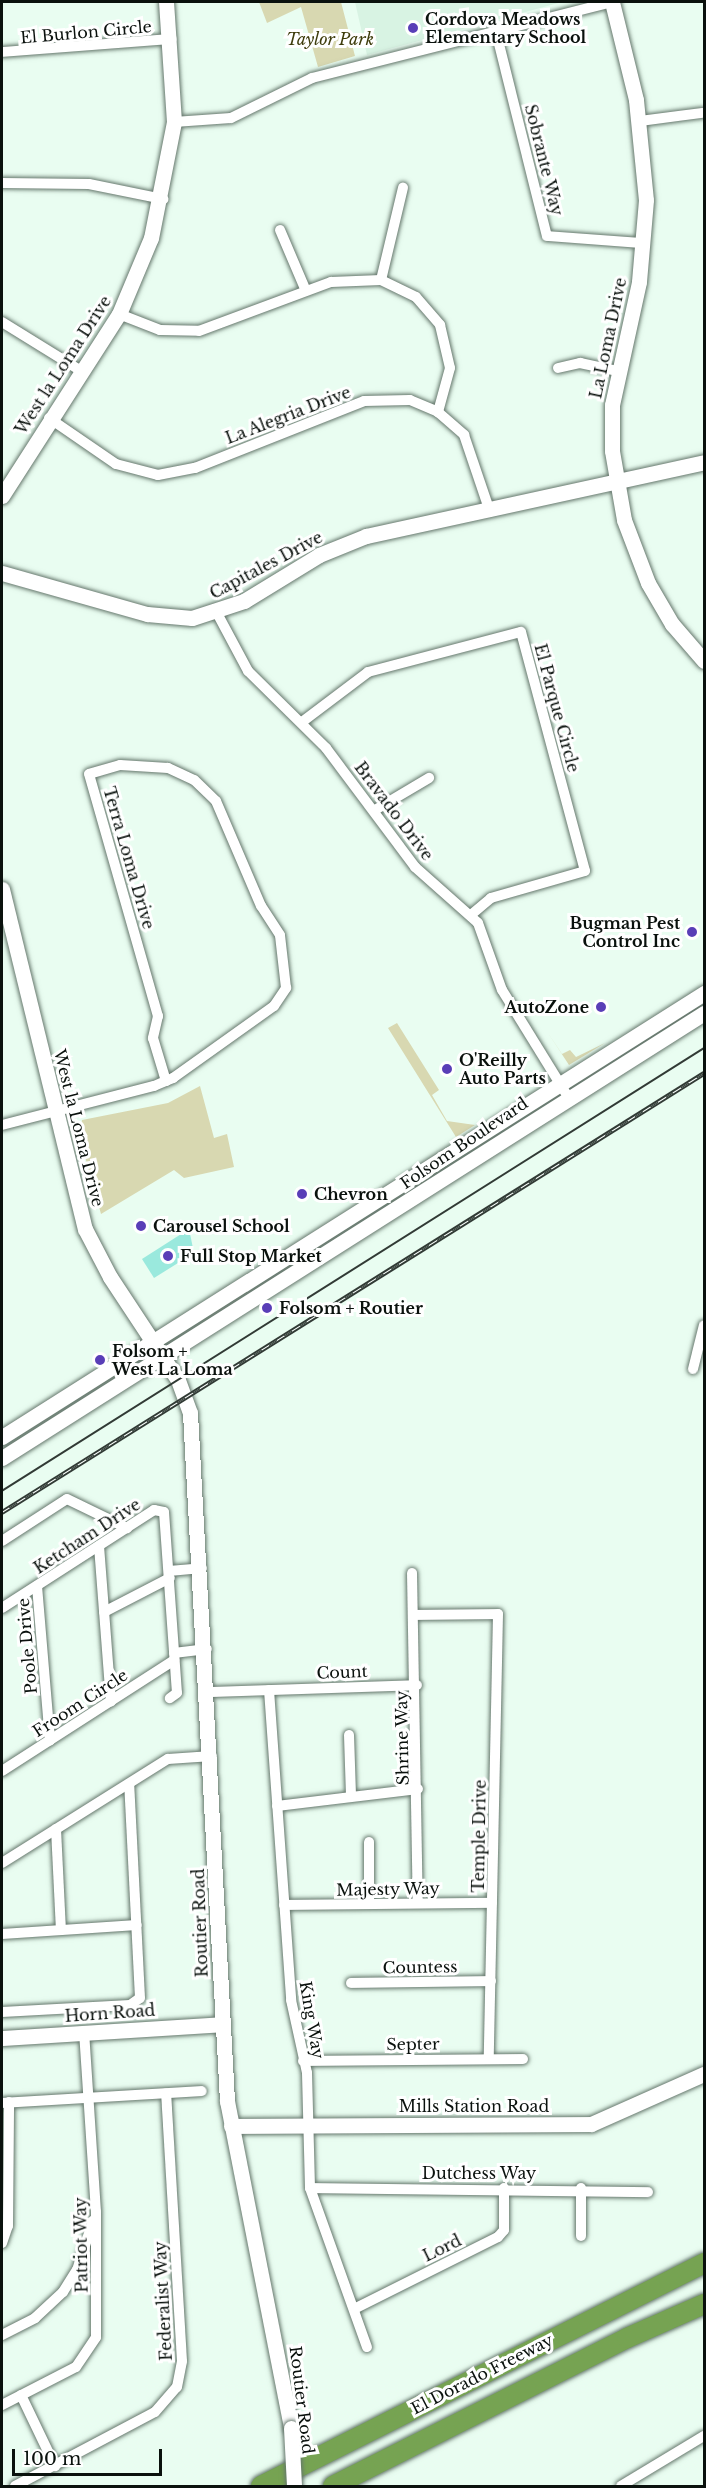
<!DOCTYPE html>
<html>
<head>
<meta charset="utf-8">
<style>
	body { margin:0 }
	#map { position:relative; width:706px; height:2488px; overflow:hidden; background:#e9fdf1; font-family:"Libre Baskerville",serif }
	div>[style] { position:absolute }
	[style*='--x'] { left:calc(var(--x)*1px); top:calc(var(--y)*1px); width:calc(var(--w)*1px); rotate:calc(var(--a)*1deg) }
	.built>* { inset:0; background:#d8f3e3 }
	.green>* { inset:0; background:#d8d8b1 }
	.building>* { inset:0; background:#9ae9dd }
	.roads { filter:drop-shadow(0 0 2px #65776c) drop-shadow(0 0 2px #65776c) }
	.street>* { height:10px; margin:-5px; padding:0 5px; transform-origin:5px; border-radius:5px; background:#fff }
	.secondary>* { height:15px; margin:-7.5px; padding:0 7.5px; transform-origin:7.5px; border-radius:7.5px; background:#fff }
	.highway>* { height:20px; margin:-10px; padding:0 10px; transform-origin:10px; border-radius:10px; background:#76a352 }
	.tram>* { height:1.5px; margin:-0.75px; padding:0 0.75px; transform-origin:0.75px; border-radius:0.75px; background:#313a35 }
	.rail>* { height:5px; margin-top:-2.5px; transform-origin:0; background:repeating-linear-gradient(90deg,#fff 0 9px,#313a35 0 18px); box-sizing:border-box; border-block:2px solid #313a35 }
	.bridges { filter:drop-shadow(0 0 2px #65776c) drop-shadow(0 0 2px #65776c) }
	.secondary-bridge>* { height:15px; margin:-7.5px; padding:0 7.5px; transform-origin:7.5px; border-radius:7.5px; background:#fff }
	.dots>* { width:16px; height:16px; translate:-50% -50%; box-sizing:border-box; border:3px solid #fff; border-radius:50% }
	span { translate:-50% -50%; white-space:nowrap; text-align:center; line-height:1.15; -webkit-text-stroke:6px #fff; paint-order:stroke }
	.poi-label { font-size:16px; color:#0a110d; font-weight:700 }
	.left { translate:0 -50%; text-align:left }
	.right { translate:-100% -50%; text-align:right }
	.street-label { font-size:16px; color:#0a110d }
	.park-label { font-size:16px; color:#3e3c0c; font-style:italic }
	.frame { position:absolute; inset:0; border:3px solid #0a110d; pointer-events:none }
	.scale { position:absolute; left:12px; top:2449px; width:150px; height:27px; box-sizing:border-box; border:3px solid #0a110d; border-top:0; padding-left:8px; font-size:18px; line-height:21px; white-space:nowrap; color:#0a110d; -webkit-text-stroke:4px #fff; paint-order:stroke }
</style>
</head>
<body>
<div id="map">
	<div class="built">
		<i style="clip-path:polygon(355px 2px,562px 2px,367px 55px)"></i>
	</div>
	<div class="green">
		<i style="clip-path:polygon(259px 2px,341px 2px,355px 56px,318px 67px,301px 7px,267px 23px)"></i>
		<i style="clip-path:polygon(397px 1023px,439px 1090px,432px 1095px,447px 1121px,475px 1125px,456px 1137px,388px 1028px)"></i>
		<i style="clip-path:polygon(546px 1030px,562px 1054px,570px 1050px,576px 1057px,605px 1043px,569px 1065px)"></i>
		<i style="clip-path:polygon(200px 1086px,214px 1138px,227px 1134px,234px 1167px,184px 1178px,174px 1170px,101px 1214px,79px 1135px,82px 1120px,168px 1103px)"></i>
	</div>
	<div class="building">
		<i style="clip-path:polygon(189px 1229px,194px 1253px,154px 1278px,142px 1259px)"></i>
	</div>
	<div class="roads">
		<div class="street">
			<i style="--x:496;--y:32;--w:210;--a:76"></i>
			<i style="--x:547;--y:236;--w:96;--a:4.2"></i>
			<i style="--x:2;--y:52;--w:170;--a:-4.4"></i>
			<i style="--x:640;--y:121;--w:63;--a:-7.4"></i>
			<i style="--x:174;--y:122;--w:57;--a:-4"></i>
			<i style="--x:231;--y:118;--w:90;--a:-26.3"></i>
			<i style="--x:312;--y:78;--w:309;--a:-14.2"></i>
			<i style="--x:2;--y:183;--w:87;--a:0.7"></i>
			<i style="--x:89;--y:184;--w:76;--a:11.5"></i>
			<i style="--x:280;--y:230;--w:66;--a:66.9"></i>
			<i style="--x:381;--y:280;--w:95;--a:-76.6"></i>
			<i style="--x:119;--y:314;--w:44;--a:21.3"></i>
			<i style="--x:160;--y:330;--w:39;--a:1"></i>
			<i style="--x:199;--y:331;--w:141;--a:-20.4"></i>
			<i style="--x:331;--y:282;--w:50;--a:-2.3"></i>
			<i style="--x:381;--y:280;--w:39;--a:26"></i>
			<i style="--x:416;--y:297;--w:37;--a:49"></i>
			<i style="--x:440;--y:325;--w:44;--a:76.9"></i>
			<i style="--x:450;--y:368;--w:46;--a:105.3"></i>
			<i style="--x:2;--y:322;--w:95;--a:31.7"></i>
			<i style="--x:558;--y:368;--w:23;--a:-13"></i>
			<i style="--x:580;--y:363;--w:40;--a:12"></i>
			<i style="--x:49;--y:418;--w:81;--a:34.5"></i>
			<i style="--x:116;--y:464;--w:43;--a:14.7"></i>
			<i style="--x:158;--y:475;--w:38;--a:-11"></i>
			<i style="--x:195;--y:468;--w:182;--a:-21.6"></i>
			<i style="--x:364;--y:401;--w:46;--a:-1.2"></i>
			<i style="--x:410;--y:400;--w:30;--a:23"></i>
			<i style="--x:438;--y:412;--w:35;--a:41"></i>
			<i style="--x:464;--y:435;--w:81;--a:71.3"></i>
			<i style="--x:217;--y:613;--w:66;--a:61.9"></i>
			<i style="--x:248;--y:671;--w:110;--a:44.6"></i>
			<i style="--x:326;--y:748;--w:149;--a:53.2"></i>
			<i style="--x:415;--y:867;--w:84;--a:41.6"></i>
			<i style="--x:478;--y:923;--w:71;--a:70.3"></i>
			<i style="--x:502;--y:990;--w:126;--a:58.3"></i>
			<i style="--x:302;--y:722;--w:83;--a:-37.1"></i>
			<i style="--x:368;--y:672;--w:158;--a:-14.7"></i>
			<i style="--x:521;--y:632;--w:247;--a:75"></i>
			<i style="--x:585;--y:871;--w:98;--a:164"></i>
			<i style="--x:491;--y:898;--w:26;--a:140"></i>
			<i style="--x:375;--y:810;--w:63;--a:-30.7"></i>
			<i style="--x:2;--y:1125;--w:157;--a:-14.4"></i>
			<i style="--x:154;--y:1086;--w:13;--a:-23"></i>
			<i style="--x:166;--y:1081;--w:8;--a:-23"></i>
			<i style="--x:173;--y:1078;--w:124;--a:-35.5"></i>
			<i style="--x:274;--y:1006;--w:22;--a:-56"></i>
			<i style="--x:286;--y:988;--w:53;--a:-96.5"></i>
			<i style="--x:280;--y:935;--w:35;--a:-123"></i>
			<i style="--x:261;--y:906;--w:114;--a:-113.2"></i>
			<i style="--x:216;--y:801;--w:30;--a:-136"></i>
			<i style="--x:194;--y:780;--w:29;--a:-155"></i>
			<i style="--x:168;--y:768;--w:48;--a:-176.4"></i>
			<i style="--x:120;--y:765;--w:32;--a:164"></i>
			<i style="--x:89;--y:774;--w:252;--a:74.1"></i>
			<i style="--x:158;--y:1016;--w:23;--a:103"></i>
			<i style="--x:153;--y:1038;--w:45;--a:73.2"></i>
			<i style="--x:693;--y:1369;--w:45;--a:-76"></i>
			<i style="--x:2;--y:1541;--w:77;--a:-32.9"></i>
			<i style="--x:67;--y:1499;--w:67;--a:25.8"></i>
			<i style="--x:99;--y:1546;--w:156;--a:85.6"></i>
			<i style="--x:169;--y:1571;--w:33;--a:-5"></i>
			<i style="--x:412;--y:1573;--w:330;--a:89"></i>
			<i style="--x:37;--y:1586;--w:155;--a:85.2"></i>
			<i style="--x:2;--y:1608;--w:181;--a:-32.8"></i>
			<i style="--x:154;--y:1510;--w:10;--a:11"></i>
			<i style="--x:164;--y:1512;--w:181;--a:85.9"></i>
			<i style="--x:177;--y:1693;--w:9;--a:144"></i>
			<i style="--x:104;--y:1612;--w:74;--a:-27.3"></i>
			<i style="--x:414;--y:1615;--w:84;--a:-0.7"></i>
			<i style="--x:498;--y:1614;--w:445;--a:91.2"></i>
			<i style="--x:174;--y:1653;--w:33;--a:-7"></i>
			<i style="--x:269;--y:1690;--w:311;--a:85.9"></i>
			<i style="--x:291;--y:2000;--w:75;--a:77.6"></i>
			<i style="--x:307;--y:2073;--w:115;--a:88.5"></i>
			<i style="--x:310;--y:2188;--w:169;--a:70.3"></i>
			<i style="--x:209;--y:1692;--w:208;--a:-1.9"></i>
			<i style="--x:349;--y:1735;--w:61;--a:88.1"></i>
			<i style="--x:2;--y:1771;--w:205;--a:-32.8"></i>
			<i style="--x:277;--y:1806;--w:142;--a:-6.9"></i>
			<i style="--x:56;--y:1829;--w:101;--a:87.2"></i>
			<i style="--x:369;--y:1842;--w:62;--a:90"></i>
			<i style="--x:2;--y:1863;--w:196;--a:-32.1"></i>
			<i style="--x:168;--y:1759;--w:44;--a:-3.9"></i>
			<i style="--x:284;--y:1905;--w:208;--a:-0.6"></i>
			<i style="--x:2;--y:1934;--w:135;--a:-3.8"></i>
			<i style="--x:351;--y:1983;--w:140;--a:-0.8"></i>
			<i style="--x:2;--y:2012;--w:128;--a:-3.1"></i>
			<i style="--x:130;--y:2005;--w:12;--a:-35"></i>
			<i style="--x:140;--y:1998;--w:214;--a:-92.9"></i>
			<i style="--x:303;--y:2061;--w:220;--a:-0.5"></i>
			<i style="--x:2;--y:2103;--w:200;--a:-3.4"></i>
			<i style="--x:310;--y:2188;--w:338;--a:0.7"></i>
			<i style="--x:581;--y:2188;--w:48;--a:90"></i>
			<i style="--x:2;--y:2243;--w:18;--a:-71"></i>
			<i style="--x:8;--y:2226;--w:124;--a:-89.5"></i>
			<i style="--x:354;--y:2309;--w:161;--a:-26.6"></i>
			<i style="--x:498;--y:2237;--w:9;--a:-49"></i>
			<i style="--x:504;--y:2230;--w:42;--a:-90"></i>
			<i style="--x:2;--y:2335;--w:37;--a:-27"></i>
			<i style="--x:35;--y:2318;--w:38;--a:-43"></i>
			<i style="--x:63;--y:2292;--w:26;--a:-58"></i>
			<i style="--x:77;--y:2270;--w:52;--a:-71.9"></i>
			<i style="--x:21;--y:2395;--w:79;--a:64.4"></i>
			<i style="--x:2;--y:2405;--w:83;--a:-27.2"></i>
			<i style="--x:76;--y:2367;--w:36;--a:-56"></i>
			<i style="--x:96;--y:2337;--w:125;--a:-90"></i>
			<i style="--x:96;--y:2212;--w:179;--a:-93.8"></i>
			<i style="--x:15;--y:2486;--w:158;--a:-27.9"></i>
			<i style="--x:155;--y:2412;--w:33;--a:-49"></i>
			<i style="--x:177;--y:2387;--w:26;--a:-79"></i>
			<i style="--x:182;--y:2361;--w:268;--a:-93.4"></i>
			<i style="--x:621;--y:2486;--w:97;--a:-31.1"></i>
		</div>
		<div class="secondary">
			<i style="--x:612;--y:2;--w:101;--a:76.2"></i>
			<i style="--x:636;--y:100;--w:100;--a:84.3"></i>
			<i style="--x:646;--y:200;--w:82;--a:94.9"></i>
			<i style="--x:639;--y:282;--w:126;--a:102.4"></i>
			<i style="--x:612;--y:405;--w:46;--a:90"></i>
			<i style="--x:612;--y:451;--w:70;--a:80.1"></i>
			<i style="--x:624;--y:520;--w:67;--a:69.1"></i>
			<i style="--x:648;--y:583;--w:48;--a:59.7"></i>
			<i style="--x:672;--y:624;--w:49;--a:49.1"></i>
			<i style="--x:2;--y:496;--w:216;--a:-57.3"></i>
			<i style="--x:119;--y:314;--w:82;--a:-67.2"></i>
			<i style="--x:151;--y:238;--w:118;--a:-78.8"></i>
			<i style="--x:174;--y:122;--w:120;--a:-93.8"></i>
			<i style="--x:2;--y:573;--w:151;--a:15.8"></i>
			<i style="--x:147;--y:614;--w:45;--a:5.1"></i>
			<i style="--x:192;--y:618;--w:55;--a:-18.1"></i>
			<i style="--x:244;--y:601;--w:88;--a:-31.5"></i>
			<i style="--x:319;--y:555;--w:51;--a:-22"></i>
			<i style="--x:366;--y:536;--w:346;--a:-12.3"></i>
			<i style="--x:2;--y:889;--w:350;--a:76.3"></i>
			<i style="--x:85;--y:1229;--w:54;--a:62.5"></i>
			<i style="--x:110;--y:1277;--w:123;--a:56.6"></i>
			<i style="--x:178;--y:1380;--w:35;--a:70"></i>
			<i style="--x:190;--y:1413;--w:689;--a:86.92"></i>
			<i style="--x:227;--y:2101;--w:333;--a:78.9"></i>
			<i style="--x:2;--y:1437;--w:831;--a:-32.31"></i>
			<i style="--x:2;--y:1458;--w:831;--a:-32.37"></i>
			<i style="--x:2;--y:2038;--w:220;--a:-3.6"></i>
			<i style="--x:231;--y:2126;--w:360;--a:-0.3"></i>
			<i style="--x:591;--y:2124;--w:124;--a:-23.9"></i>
		</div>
		<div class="highway">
			<i style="--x:261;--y:2486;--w:496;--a:-26.7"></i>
			<i style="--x:333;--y:2486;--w:329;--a:-26.7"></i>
			<i style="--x:627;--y:2338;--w:84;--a:-23.8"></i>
		</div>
	</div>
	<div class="tram">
		<i style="--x:2;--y:1491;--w:830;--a:-32.25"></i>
	</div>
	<div class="rail">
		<i style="--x:2;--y:1512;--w:828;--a:-32.02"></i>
	</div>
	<div class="bridges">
		<div class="secondary-bridge">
			<i style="--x:291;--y:2428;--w:58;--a:87"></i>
		</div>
	</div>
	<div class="dots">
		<i style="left:413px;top:28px;background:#593eb7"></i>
		<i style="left:692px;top:932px;background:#593eb7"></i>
		<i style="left:601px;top:1007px;background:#593eb7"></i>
		<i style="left:447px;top:1069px;background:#593eb7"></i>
		<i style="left:302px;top:1194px;background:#593eb7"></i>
		<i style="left:141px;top:1226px;background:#593eb7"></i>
		<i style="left:168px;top:1256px;background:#593eb7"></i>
		<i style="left:267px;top:1308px;background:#593eb7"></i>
		<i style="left:100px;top:1360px;background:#593eb7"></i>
	</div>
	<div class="poi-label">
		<span class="left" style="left:425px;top:28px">Cordova Meadows<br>Elementary School</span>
		<span class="right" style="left:680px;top:932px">Bugman Pest<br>Control Inc</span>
		<span class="right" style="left:589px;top:1007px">AutoZone</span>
		<span class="left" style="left:459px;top:1069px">O'Reilly<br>Auto Parts</span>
		<span class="left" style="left:314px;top:1194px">Chevron</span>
		<span class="left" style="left:153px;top:1226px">Carousel School</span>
		<span class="left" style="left:180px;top:1256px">Full Stop Market</span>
		<span class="left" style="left:279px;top:1308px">Folsom + Routier</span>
		<span class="left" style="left:112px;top:1360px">Folsom +<br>West La Loma</span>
	</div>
	<div class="street-label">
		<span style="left:86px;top:32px;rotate:-5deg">El Burlon Circle</span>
		<span style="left:544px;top:160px;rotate:76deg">Sobrante Way</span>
		<span style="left:608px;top:338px;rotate:-78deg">La Loma Drive</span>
		<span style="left:63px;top:365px;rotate:-57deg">West la Loma Drive</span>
		<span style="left:288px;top:415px;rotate:-21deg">La Alegria Drive</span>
		<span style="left:266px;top:565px;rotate:-28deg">Capitales Drive</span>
		<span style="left:557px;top:708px;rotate:75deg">El Parque Circle</span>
		<span style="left:394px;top:811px;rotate:53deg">Bravado Drive</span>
		<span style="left:129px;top:858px;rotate:74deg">Terra Loma Drive</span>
		<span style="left:79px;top:1128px;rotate:76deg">West la Loma Drive</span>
		<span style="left:464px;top:1143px;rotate:-34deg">Folsom Boulevard</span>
		<span style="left:87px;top:1536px;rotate:-33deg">Ketcham Drive</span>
		<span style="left:27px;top:1646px;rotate:-95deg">Poole Drive</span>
		<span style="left:342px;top:1672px;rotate:-2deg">Count</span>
		<span style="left:80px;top:1703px;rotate:-33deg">Froom Circle</span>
		<span style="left:402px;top:1738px;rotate:-91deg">Shrine Way</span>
		<span style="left:479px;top:1836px;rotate:-89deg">Temple Drive</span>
		<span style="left:388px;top:1889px;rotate:-1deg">Majesty Way</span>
		<span style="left:200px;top:1923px;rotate:-92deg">Routier Road</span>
		<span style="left:420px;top:1967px;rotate:-1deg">Countess</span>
		<span style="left:110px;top:2013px;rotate:-4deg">Horn Road</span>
		<span style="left:312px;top:2020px;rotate:80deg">King Way</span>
		<span style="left:413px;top:2044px;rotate:-1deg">Septer</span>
		<span style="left:474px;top:2106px">Mills Station Road</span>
		<span style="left:479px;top:2173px">Dutchess Way</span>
		<span style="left:81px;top:2245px;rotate:-91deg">Patriot Way</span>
		<span style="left:442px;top:2248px;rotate:-26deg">Lord</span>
		<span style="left:163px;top:2301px;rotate:-93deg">Federalist Way</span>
		<span style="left:482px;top:2374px;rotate:-27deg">El Dorado Freeway</span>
		<span style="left:302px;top:2400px;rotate:83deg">Routier Road</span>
	</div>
	<div class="park-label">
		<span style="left:330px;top:39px">Taylor Park</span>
	</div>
	<div class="frame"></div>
	<div class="scale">100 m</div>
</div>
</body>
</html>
